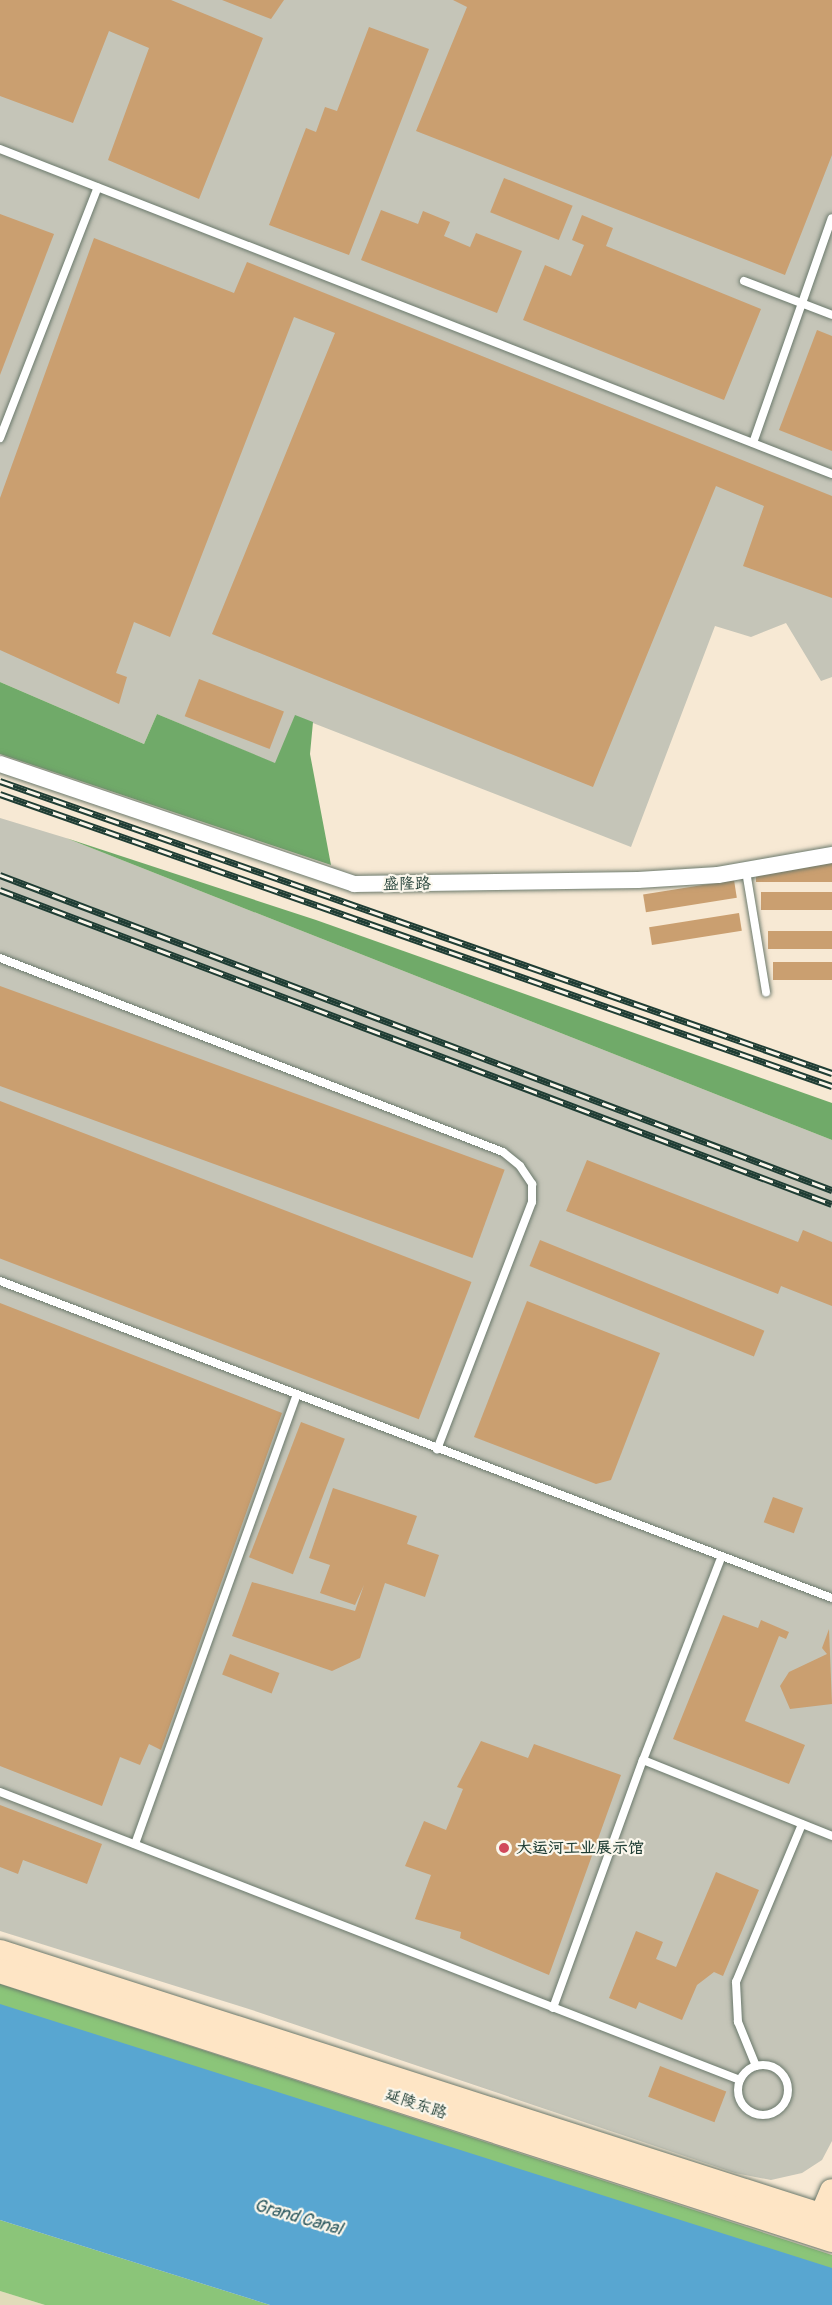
<!DOCTYPE html>
<html>
<head>
<meta charset="utf-8">
<style>
	body { margin:0 }
	#map { position:relative; width:832px; height:2305px; overflow:hidden; background:#f7e9d4; font-family:Pangolin,"LXGW WenKai TC",sans-serif }
	div>[style] { position:absolute }
	[style*='--x'] { left:calc(var(--x)*1px); top:calc(var(--y)*1px); width:calc(var(--w)*1px); rotate:calc(var(--a)*1deg) }
	.built>* { inset:0; background:#e1dcba }
	.industrial>* { inset:0; background:#c5c5b8 }
	.green>* { inset:0; background:#8bc579 }
	.forest>* { inset:0; background:#70aa69 }
	.water>* { inset:0; background:#58a6d1 }
	.building>* { inset:0; background:#ca9f70; transform-origin:0 0 }
	.roads { filter:drop-shadow(0 0 2px #6b796c) drop-shadow(0 0 2px #6b796c) }
	.lane>* { height:8px; margin:-4px; padding:0 4px; transform-origin:4px; border-radius:4px; background:#fff }
	.lane>.ring { margin:-4px; padding:0; box-sizing:content-box; background:none; border:8px solid #fff; border-radius:50% }
	.street>* { height:16px; margin:-8px; padding:0 8px; transform-origin:8px; border-radius:8px; background:#fff }
	.secondary>* { height:24px; margin:-12px; padding:0 12px; transform-origin:12px; border-radius:12px; background:#fee5c5 }
	.rail>* { height:7px; margin-top:-3.5px; transform-origin:0; background:repeating-linear-gradient(90deg,#fbf7ec 0 14px,#1f3d34 0 28px); box-sizing:border-box; border-block:2px solid #1f3d34 }
	.dots>* { width:16px; height:16px; translate:-50% -50%; box-sizing:border-box; border:3px solid #fbf7ec; border-radius:50% }
	span { translate:-50% -50%; white-space:nowrap; text-align:center; line-height:1.15; -webkit-text-stroke:4.5px #fbf7ec; paint-order:stroke }
	.street-label { font-size:16px; color:#1f3d34 }
	.poi-label { font-size:16px; color:#1f3d34; font-weight:700 }
	.left { translate:0 -50%; text-align:left }
	.water-label { font-size:18px; color:#305c63; font-style:italic }
</style>
</head>
<body>
<div id="map">
	<div class="built">
		<i style="clip-path:polygon(0 2291px,45px 2305px,0 2305px)"></i>
	</div>
	<div class="industrial">
		<i style="clip-path:polygon(0 0,832px 0,832px 677px,821px 681px,786px 623px,751px 637px,715px 626px,631px 847px,295px 716px,276px 764px,157px 714px,144px 744px,0 682px)"></i>
		<i style="clip-path:polygon(0 818px,66px 838px,832px 1140px,832px 2141px,822px 2160px,802px 2173px,771px 2180px,735px 2173px,252px 2010px,0 1931px)"></i>
	</div>
	<div class="green">
		<i style="clip-path:polygon(0 1984px,832px 2255px,832px 2275px,0 2018px)"></i>
		<i style="clip-path:polygon(0 2220px,270px 2305px,45px 2305px,0 2291px)"></i>
	</div>
	<div class="forest">
		<i style="clip-path:polygon(0 682px,144px 744px,157px 714px,275px 763px,295px 715px,313px 722px,310px 754px,331px 865px,0 754px)"></i>
		<i style="clip-path:polygon(66px 838px,316px 920px,832px 1103px,832px 1140px)"></i>
	</div>
	<div class="water">
		<i style="clip-path:polygon(0 2004px,832px 2268px,832px 2305px,270px 2305px,0 2220px)"></i>
	</div>
	<div class="building">
		<i style="clip-path:polygon(0 0,171px 0,263px 38px,199px 199px,108px 160px,149px 48px,109px 31px,73px 123px,0 96px)"></i>
		<i style="clip-path:polygon(222px 0,284px 0,271px 19px)"></i>
		<i style="clip-path:polygon(453px 0,832px 0,832px 155px,785px 275px,416px 131px,467px 7px)"></i>
		<i style="clip-path:polygon(369px 27px,429px 49px,349px 255px,269px 225px,306px 128px,316px 132px,325px 107px,337px 111px)"></i>
		<i style="left:504px;top:178px;width:74px;height:37px;rotate:22deg"></i>
		<i style="clip-path:polygon(381px 210px,418px 224px,423px 211px,450px 222px,444px 236px,470px 247px,476px 233px,522px 251px,497px 313px,361px 260px)"></i>
		<i style="clip-path:polygon(0 214px,54px 234px,0 375px)"></i>
		<i style="clip-path:polygon(582px 215px,613px 228px,606px 246px,761px 309px,724px 400px,523px 320px,545px 265px,571px 276px,584px 245px,572px 240px)"></i>
		<i style="clip-path:polygon(94px 238px,234px 293px,247px 262px,832px 496px,832px 598px,743px 566px,764px 506px,716px 486px,593px 787px,212px 634px,335px 333px,294px 317px,170px 637px,134px 622px,116px 673px,127px 677px,119px 704px,0 650px,0 498px)"></i>
		<i style="clip-path:polygon(817px 330px,832px 336px,832px 451px,779px 430px)"></i>
		<i style="left:199px;top:679px;width:91px;height:40px;rotate:21deg"></i>
		<i style="left:832px;top:863px;width:19px;height:76px;rotate:90deg"></i>
		<i style="left:734px;top:880px;width:18px;height:92px;rotate:81deg"></i>
		<i style="left:832px;top:892px;width:18px;height:71px;rotate:90deg"></i>
		<i style="left:739px;top:913px;width:18px;height:91px;rotate:81deg"></i>
		<i style="left:832px;top:931px;width:18px;height:64px;rotate:90deg"></i>
		<i style="left:832px;top:962px;width:18px;height:59px;rotate:90deg"></i>
		<i style="left:0;top:986px;width:537px;height:94px;rotate:20deg"></i>
		<i style="left:0;top:1101px;width:505px;height:147px;rotate:21deg"></i>
		<i style="clip-path:polygon(587px 1160px,798px 1242px,803px 1230px,832px 1242px,832px 1306px,781px 1286px,778px 1294px,566px 1211px)"></i>
		<i style="left:540px;top:1240px;width:242px;height:28px;rotate:22deg"></i>
		<i style="clip-path:polygon(527px 1301px,660px 1353px,611px 1480px,596px 1484px,474px 1437px)"></i>
		<i style="clip-path:polygon(0 1303px,282px 1413px,161px 1750px,149px 1744px,140px 1765px,120px 1757px,102px 1806px,0 1766px)"></i>
		<i style="left:301px;top:1422px;width:47px;height:145px;rotate:21deg"></i>
		<i style="clip-path:polygon(333px 1488px,417px 1516px,407px 1544px,439px 1555px,425px 1597px,385px 1583px,360px 1658px,332px 1671px,232px 1636px,252px 1582px,355px 1611px,364px 1585px,355px 1605px,320px 1593px,330px 1565px,309px 1558px)"></i>
		<i style="left:773px;top:1497px;width:32px;height:27px;rotate:20deg"></i>
		<i style="clip-path:polygon(723px 1615px,758px 1628px,761px 1620px,789px 1632px,786px 1639px,779px 1636px,745px 1721px,805px 1745px,789px 1784px,673px 1739px)"></i>
		<i style="clip-path:polygon(829px 1629px,832px 1704px,790px 1709px,780px 1686px,789px 1672px,827px 1654px,822px 1648px)"></i>
		<i style="left:230px;top:1654px;width:53px;height:22px;rotate:21deg"></i>
		<i style="clip-path:polygon(481px 1741px,528px 1758px,534px 1744px,621px 1775px,549px 1975px,460px 1938px,461px 1932px,415px 1919px,431px 1875px,405px 1866px,424px 1821px,446px 1830px,463px 1789px,457px 1787px)"></i>
		<i style="clip-path:polygon(0 1805px,102px 1844px,87px 1884px,23px 1860px,18px 1874px,0 1867px)"></i>
		<i style="clip-path:polygon(716px 1872px,759px 1890px,723px 1976px,714px 1972px,697px 1985px,682px 2020px,639px 2002px,636px 2009px,609px 1998px,636px 1931px,663px 1942px,656px 1959px,676px 1967px)"></i>
		<i style="left:660px;top:2066px;width:71px;height:33px;rotate:21deg"></i>
	</div>
	<div class="roads">
		<div class="lane">
			<i style="--x:0;--y:149;--w:893;--a:21.34"></i>
			<i style="--x:744;--y:281;--w:94;--a:21.1"></i>
			<i style="--x:0;--y:438;--w:269;--a:-68.7"></i>
			<i style="--x:753;--y:443;--w:238;--a:-70.7"></i>
			<i style="--x:746;--y:871;--w:123;--a:80.6"></i>
			<i style="--x:0;--y:958;--w:539;--a:21.09"></i>
			<i style="--x:503;--y:1152;--w:22;--a:39"></i>
			<i style="--x:520;--y:1166;--w:22;--a:56"></i>
			<i style="--x:532;--y:1184;--w:18;--a:90"></i>
			<i style="--x:532;--y:1202;--w:265;--a:111"></i>
			<i style="--x:0;--y:1281;--w:890;--a:20.86"></i>
			<i style="--x:721;--y:1558;--w:217;--a:111.1"></i>
			<i style="--x:643;--y:1760;--w:204;--a:21.9"></i>
			<i style="--x:0;--y:1792;--w:794;--a:21.27"></i>
			<i style="--x:135;--y:1844;--w:477;--a:-70.2"></i>
			<i style="--x:553;--y:2008;--w:264;--a:-70.1"></i>
			<i class="ring" style="left:738px;top:2065px;width:42px;height:42px"></i>
			<i style="--x:756;--y:2066;--w:48;--a:-112.2"></i>
			<i style="--x:738;--y:2022;--w:40;--a:-92.9"></i>
			<i style="--x:736;--y:1982;--w:171;--a:-67.3"></i>
		</div>
		<div class="street">
			<i style="--x:0;--y:764;--w:374;--a:18.7"></i>
			<i style="--x:354;--y:884;--w:284;--a:-0.8"></i>
			<i style="--x:638;--y:880;--w:80;--a:-3.6"></i>
			<i style="--x:718;--y:875;--w:116;--a:-10"></i>
		</div>
		<div class="secondary">
			<i style="--x:0;--y:1952;--w:874;--a:17.79"></i>
			<i style="--x:0;--y:1971;--w:874;--a:17.92"></i>
			<i style="--x:816;--y:2229;--w:41;--a:-67.2"></i>
		</div>
	</div>
	<div class="rail">
		<i style="--x:0;--y:781;--w:882;--a:19.34"></i>
		<i style="--x:0;--y:794;--w:882;--a:19.34"></i>
		<i style="--x:0;--y:875;--w:890;--a:20.74"></i>
		<i style="--x:0;--y:890;--w:889;--a:20.68"></i>
	</div>
	<div class="dots">
		<i style="left:504px;top:1848px;background:#d1495b"></i>
	</div>
	<div class="street-label">
		<span style="left:407px;top:884px;rotate:-1deg">盛隆路</span>
		<span style="left:416px;top:2104px;rotate:18deg">延陵东路</span>
	</div>
	<div class="poi-label">
		<span class="left" style="left:516px;top:1848px">大运河工业展示馆</span>
	</div>
	<div class="water-label">
		<span style="left:298px;top:2218px;rotate:16deg">Grand Canal</span>
	</div>
</div>
</body>
</html>
